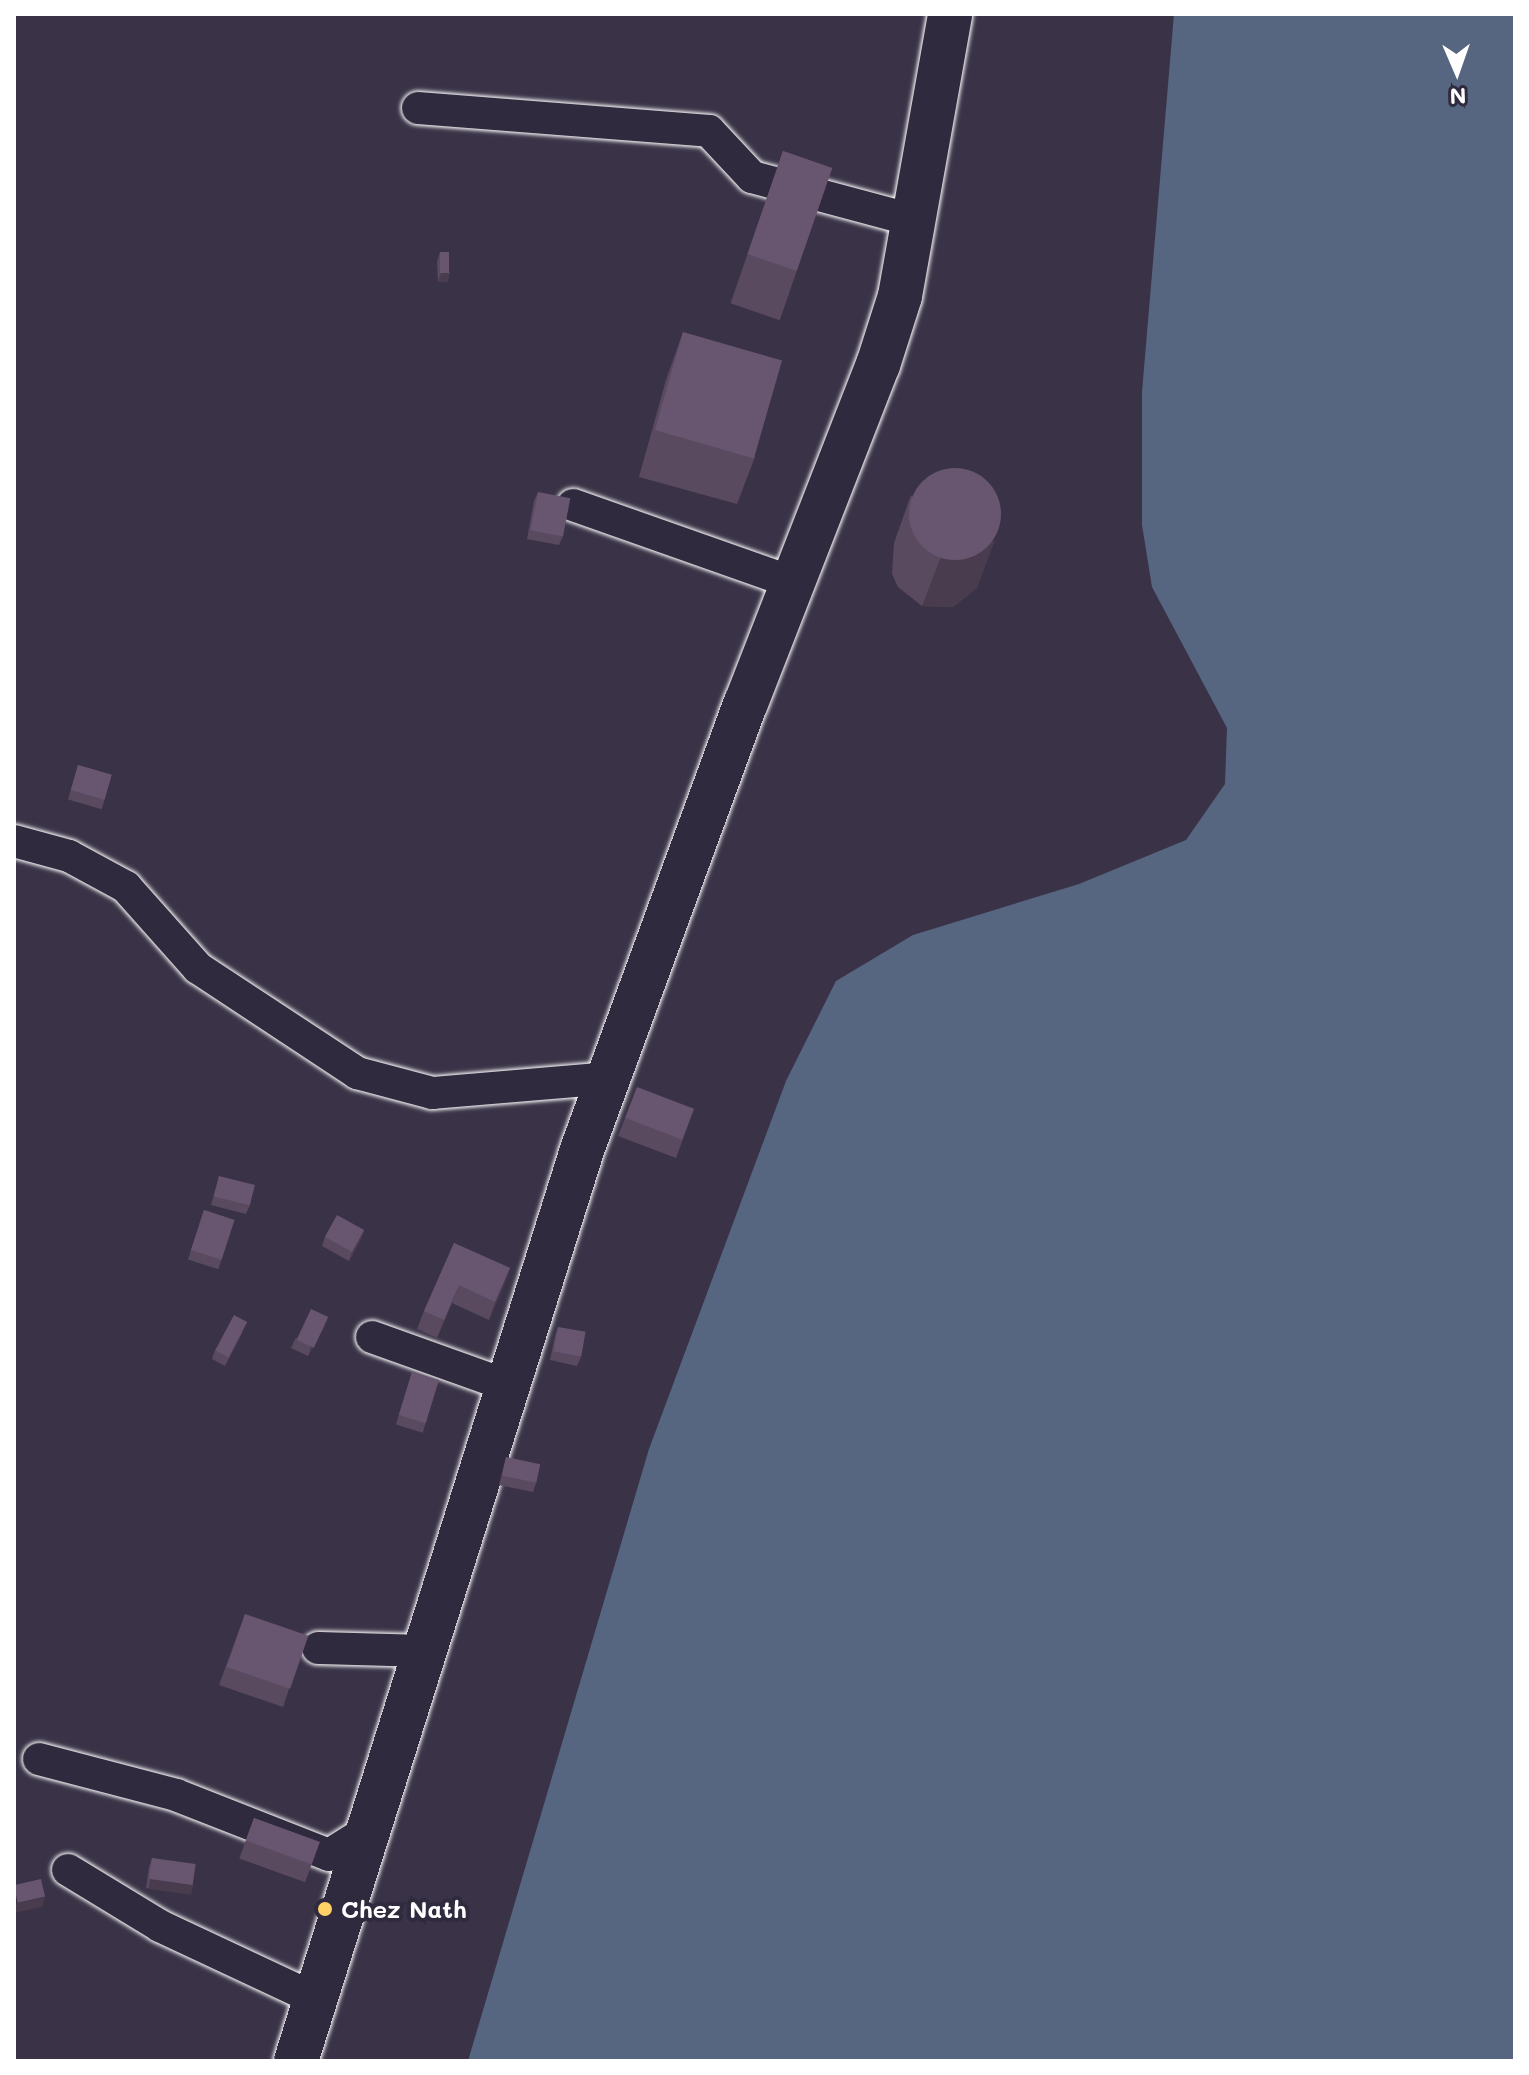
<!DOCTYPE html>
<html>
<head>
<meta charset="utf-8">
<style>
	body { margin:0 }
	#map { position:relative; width:1529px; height:2075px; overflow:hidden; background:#3a3347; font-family:Mali,sans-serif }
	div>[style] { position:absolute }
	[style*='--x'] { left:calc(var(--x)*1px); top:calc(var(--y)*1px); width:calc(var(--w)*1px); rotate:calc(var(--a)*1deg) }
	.water>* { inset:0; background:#566680 }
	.roads { filter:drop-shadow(0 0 2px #fff) drop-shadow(0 0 2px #fff) }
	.minor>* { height:32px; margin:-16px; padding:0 16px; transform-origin:16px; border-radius:16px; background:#2f2a3d }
	.secondary>* { height:44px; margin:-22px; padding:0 22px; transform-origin:22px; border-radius:22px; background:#2f2a3d }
	.wall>* { inset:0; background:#594a60; transform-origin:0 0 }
	.shaded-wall>* { inset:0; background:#493c4e; transform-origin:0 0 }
	.building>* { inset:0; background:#685670; transform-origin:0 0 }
	.round { border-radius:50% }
	.dots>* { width:22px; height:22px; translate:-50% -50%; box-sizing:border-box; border:4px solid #2f2a3d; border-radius:50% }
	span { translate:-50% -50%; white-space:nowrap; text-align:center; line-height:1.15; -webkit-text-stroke:8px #2f2a3d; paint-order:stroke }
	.poi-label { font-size:24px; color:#fff; font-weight:700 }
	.left { translate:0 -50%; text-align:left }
	.frame { position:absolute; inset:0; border:16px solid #fff; pointer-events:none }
	.north { position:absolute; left:1417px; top:32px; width:80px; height:80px; -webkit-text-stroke:6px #2f2a3d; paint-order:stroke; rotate:178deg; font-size:22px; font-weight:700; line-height:32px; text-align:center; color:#fff }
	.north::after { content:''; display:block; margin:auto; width:28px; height:36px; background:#fff; clip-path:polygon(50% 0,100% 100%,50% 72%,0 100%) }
</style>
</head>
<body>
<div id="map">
	<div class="water">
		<i style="clip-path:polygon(1174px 14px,1515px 14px,1515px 2061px,468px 2061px,649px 1449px,786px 1081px,836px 981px,913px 935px,1079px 884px,1186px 840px,1225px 784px,1227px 728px,1152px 587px,1142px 525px,1142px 392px)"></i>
	</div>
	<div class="roads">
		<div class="minor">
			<i style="--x:418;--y:108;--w:292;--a:4.5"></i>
			<i style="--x:709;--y:131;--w:63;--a:46.9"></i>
			<i style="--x:752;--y:177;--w:167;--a:15"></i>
			<i style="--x:573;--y:505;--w:234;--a:19.4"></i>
			<i style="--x:14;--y:841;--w:57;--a:15.3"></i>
			<i style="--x:69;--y:856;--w:65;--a:28.5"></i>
			<i style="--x:126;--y:887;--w:108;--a:48.4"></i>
			<i style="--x:198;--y:968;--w:191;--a:33.4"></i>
			<i style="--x:357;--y:1073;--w:78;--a:14.9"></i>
			<i style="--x:432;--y:1093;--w:178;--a:-4.8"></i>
			<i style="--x:372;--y:1337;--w:145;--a:19.7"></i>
			<i style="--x:318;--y:1648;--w:109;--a:1.6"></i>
			<i style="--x:39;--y:1759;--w:142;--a:14.7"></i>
			<i style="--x:176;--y:1795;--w:164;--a:21.4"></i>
			<i style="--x:329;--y:1855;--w:51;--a:-32.1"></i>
			<i style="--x:68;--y:1870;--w:108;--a:31.3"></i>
			<i style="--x:160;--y:1926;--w:170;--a:25.1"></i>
		</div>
		<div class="secondary">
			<i style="--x:296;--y:2061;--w:955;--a:-72.57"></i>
			<i style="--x:582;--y:1150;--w:476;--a:-69.9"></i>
			<i style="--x:746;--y:703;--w:363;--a:-68.7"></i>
			<i style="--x:878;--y:365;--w:72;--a:-72.3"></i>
			<i style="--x:900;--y:296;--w:286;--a:-79.9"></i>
		</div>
	</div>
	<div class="wall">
		<i style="left:783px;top:151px;width:52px;height:161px;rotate:19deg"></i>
		<i style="clip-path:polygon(440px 252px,450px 273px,447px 282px,438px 282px,437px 262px)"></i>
		<i style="clip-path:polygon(683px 332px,755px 457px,737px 504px,639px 477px,666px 380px)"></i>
		<i style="clip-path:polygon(538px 492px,563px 536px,559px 545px,527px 539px,534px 501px)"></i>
		<i style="clip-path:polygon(911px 495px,977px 588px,953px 607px,922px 606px,898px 587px,892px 574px,894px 543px)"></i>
		<i style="left:78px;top:765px;width:35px;height:36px;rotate:16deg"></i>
		<i style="clip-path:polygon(694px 1109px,676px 1158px,618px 1136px,625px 1118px)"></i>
		<i style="clip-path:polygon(219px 1176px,250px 1205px,246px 1214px,211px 1205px)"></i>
		<i style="left:204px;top:1210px;width:32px;height:52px;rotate:18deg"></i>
		<i style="clip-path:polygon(364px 1230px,361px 1239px,349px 1261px,322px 1246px,325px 1237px)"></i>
		<i style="clip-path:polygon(454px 1243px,510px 1268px,489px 1320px,452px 1303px,437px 1338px,417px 1329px,424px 1311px)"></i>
		<i style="clip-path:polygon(324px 1327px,308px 1356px,291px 1348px,295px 1339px)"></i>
		<i style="clip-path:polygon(558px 1327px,581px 1357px,577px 1366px,550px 1360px,555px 1336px)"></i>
		<i style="clip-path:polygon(243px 1331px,225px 1366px,212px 1359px,215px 1350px)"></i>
		<i style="left:412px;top:1372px;width:28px;height:55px;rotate:17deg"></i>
		<i style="clip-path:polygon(506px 1457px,536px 1483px,533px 1492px,499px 1485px)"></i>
		<i style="clip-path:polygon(245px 1614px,289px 1689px,283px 1707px,219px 1685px)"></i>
		<i style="left:254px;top:1818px;width:70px;height:43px;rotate:20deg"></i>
		<i style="clip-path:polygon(152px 1858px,193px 1885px,190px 1894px,146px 1888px,149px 1867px)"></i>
	</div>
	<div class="shaded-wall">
		<i style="clip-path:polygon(441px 273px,450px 273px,447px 282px,438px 282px)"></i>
		<i style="clip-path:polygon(995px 540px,977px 588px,953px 607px,922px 606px,940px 559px)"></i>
		<i style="clip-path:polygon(364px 1230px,361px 1239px,349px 1261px,352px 1252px)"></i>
		<i style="clip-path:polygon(510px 1268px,504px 1286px,489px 1320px,495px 1302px)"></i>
		<i style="clip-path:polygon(459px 1285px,452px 1303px,437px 1338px,444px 1320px)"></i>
		<i style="clip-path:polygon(328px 1317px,324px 1327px,308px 1356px,311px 1347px)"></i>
		<i style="left:150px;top:1879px;width:43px;height:10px;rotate:8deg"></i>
		<i style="clip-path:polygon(45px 1897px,42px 1907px,14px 1913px,14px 1904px)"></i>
	</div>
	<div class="building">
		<i style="left:783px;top:151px;width:52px;height:109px;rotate:19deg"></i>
		<i style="left:440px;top:252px;width:9px;height:21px"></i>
		<i style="left:683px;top:332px;width:103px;height:102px;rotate:16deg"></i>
		<i class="round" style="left:909px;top:468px;width:92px;height:92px"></i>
		<i style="left:538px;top:492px;width:33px;height:39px;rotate:11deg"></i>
		<i style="left:78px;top:765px;width:35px;height:26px;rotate:16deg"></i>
		<i style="left:637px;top:1087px;width:61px;height:33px;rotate:21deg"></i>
		<i style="left:219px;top:1176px;width:37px;height:21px;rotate:14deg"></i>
		<i style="left:204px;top:1210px;width:32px;height:42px;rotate:18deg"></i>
		<i style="left:337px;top:1215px;width:31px;height:25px;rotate:29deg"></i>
		<i style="clip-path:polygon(454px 1243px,510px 1268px,495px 1302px,459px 1285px,444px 1320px,424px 1311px)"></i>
		<i style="left:311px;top:1309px;width:19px;height:34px;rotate:25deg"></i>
		<i style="left:234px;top:1315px;width:15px;height:40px;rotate:28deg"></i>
		<i style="left:558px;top:1327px;width:28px;height:25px;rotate:10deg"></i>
		<i style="left:412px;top:1372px;width:28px;height:45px;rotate:17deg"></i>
		<i style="left:506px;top:1457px;width:35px;height:19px;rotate:12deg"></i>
		<i style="left:245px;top:1614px;width:67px;height:56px;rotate:19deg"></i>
		<i style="left:254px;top:1818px;width:70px;height:24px;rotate:20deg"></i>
		<i style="left:152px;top:1858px;width:44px;height:21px;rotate:8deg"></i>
		<i style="left:41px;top:1879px;width:18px;height:28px;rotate:77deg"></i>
	</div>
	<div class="dots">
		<i style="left:325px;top:1909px;background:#ffd166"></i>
	</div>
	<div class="poi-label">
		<span class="left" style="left:341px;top:1909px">Chez Nath</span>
	</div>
	<div class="frame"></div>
	<div class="north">N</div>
</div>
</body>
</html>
